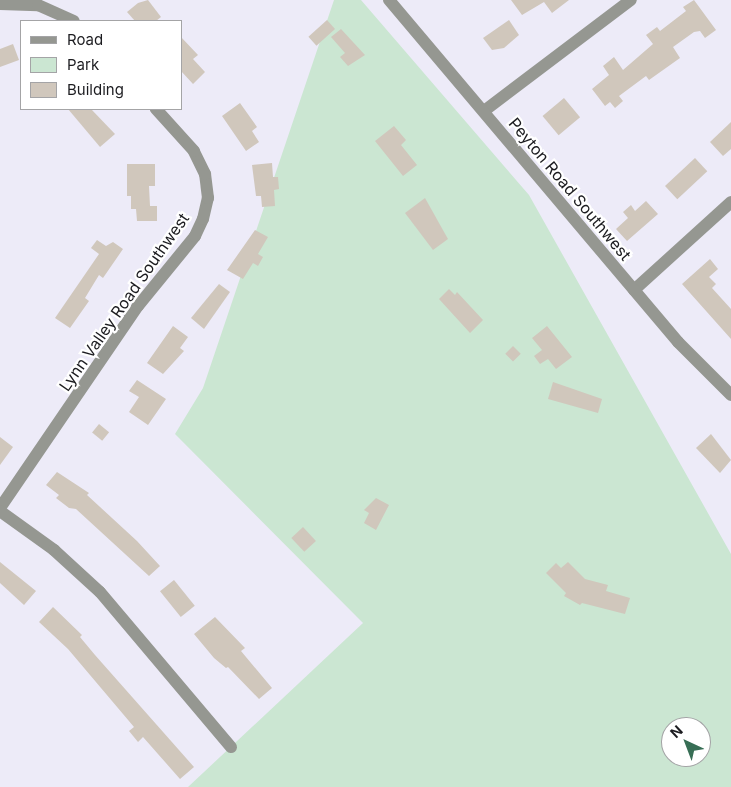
<!DOCTYPE html>
<html>
<head>
<meta charset="utf-8">
<style>
	body { margin:0 }
	#map { position:relative; width:731px; height:787px; overflow:hidden; background:#edebf8; font-family:Inter,sans-serif }
	div>[style] { position:absolute }
	[style*='--x'] { left:calc(var(--x)*1px); top:calc(var(--y)*1px); width:calc(var(--w)*1px); rotate:calc(var(--a)*1deg) }
	.green>* { inset:0; background:#cbe6d2 }
	.building>* { inset:0; background:#d0c7bc; transform-origin:0 0 }
	.minor>* { height:12px; margin:-6px; padding:0 6px; transform-origin:6px; border-radius:6px; background:#959791 }
	.tertiary>* { height:12px; margin:-6px; padding:0 6px; transform-origin:6px; border-radius:6px; background:#959791 }
	span { translate:-50% -50%; white-space:nowrap; text-align:center; line-height:1.15; -webkit-text-stroke:4.5px #fff; paint-order:stroke }
	.street-label { font-size:16px; color:#1c1c20 }
	.legend { position:absolute; left:20px; top:20px; width:162px; height:90px; box-sizing:border-box; background:#fff; border:1px solid #a4a4a6; margin:0; padding:6px 9px; list-style:none; font-size:15px; color:#1c1c20 }
	.legend li { display:flex; align-items:center; gap:10px; height:25px }
	.legend b { width:25px; border:1px solid #a4a4a6 }
	.north { position:absolute; left:661px; top:717px; width:50px; height:50px; box-sizing:border-box; background:#fff; border:1px solid #a4a4a6; border-radius:50%; rotate:317deg; font-size:14px; font-weight:700; line-height:20px; text-align:center; color:#1c1c20 }
	.north::after { content:''; display:block; margin:auto; width:18px; height:22px; background:#376e55; clip-path:polygon(50% 0,100% 100%,50% 72%,0 100%) }
</style>
</head>
<body>
<div id="map">
	<div class="green">
		<i style="clip-path:polygon(evenodd,334px 0,361px 0,529px 195px,731px 554px,731px 787px,188px 787px,363px 623px,175px 434px,203px 388px,334px 0,671px 727px,701px 727px,701px 757px,671px 757px,671px 727px)"></i>
	</div>
	<div class="building">
		<i style="clip-path:polygon(148px 0,161px 17px,156px 21px,135px 21px,127px 12px,138px 3px)"></i>
		<i style="clip-path:polygon(511px 0,569px 0,552px 13px,544px 2px,522px 15px)"></i>
		<i style="clip-path:polygon(694px 0,716px 30px,705px 38px,700px 31px,694px 32px,673px 47px,680px 58px,649px 80px,646px 76px,619px 96px,623px 101px,615px 108px,610px 102px,605px 106px,592px 89px,609px 75px,603px 66px,614px 57px,623px 70px,653px 44px,646px 35px,657px 27px,660px 31px,686px 11px,683px 7px)"></i>
		<i style="left:327px;top:20px;width:12px;height:25px;rotate:48deg"></i>
		<i style="clip-path:polygon(509px 20px,519px 35px,504px 48px,492px 50px,483px 38px)"></i>
		<i style="clip-path:polygon(341px 29px,365px 55px,348px 66px,340px 57px,345px 53px,331px 37px)"></i>
		<i style="clip-path:polygon(181px 37px,198px 55px,193px 59px,205px 72px,193px 84px,181px 71px)"></i>
		<i style="clip-path:polygon(13px 44px,19px 60px,0 67px,0 49px)"></i>
		<i style="left:564px;top:98px;width:25px;height:28px;rotate:50deg"></i>
		<i style="clip-path:polygon(240px 103px,257px 127px,252px 131px,259px 142px,246px 151px,222px 116px)"></i>
		<i style="clip-path:polygon(68px 109px,91px 109px,115px 134px,100px 147px)"></i>
		<i style="clip-path:polygon(731px 122px,731px 149px,723px 156px,710px 142px)"></i>
		<i style="clip-path:polygon(394px 126px,406px 140px,401px 145px,417px 165px,403px 176px,375px 141px)"></i>
		<i style="left:695px;top:158px;width:18px;height:41px;rotate:47deg"></i>
		<i style="clip-path:polygon(272px 163px,273px 177px,278px 177px,279px 189px,274px 190px,275px 206px,262px 207px,261px 196px,256px 196px,252px 165px)"></i>
		<i style="clip-path:polygon(127px 164px,155px 164px,155px 186px,149px 186px,150px 206px,157px 206px,157px 221px,137px 221px,136px 209px,131px 209px,131px 196px,127px 196px)"></i>
		<i style="clip-path:polygon(425px 198px,448px 239px,433px 250px,405px 213px)"></i>
		<i style="clip-path:polygon(646px 201px,658px 214px,627px 241px,616px 229px,628px 218px,623px 212px,631px 205px,635px 211px)"></i>
		<i style="clip-path:polygon(255px 230px,268px 237px,258px 254px,263px 257px,258px 266px,253px 263px,243px 279px,227px 270px)"></i>
		<i style="clip-path:polygon(97px 240px,106px 246px,113px 242px,123px 249px,103px 278px,99px 275px,85px 298px,89px 301px,70px 328px,55px 318px,99px 254px,91px 248px)"></i>
		<i style="clip-path:polygon(710px 259px,718px 269px,709px 277px,716px 284px,712px 288px,731px 309px,731px 339px,682px 284px)"></i>
		<i style="clip-path:polygon(219px 284px,230px 292px,204px 329px,191px 318px)"></i>
		<i style="clip-path:polygon(449px 289px,455px 295px,457px 292px,483px 320px,470px 333px,439px 299px)"></i>
		<i style="clip-path:polygon(173px 326px,188px 337px,180px 348px,184px 351px,163px 374px,147px 363px)"></i>
		<i style="clip-path:polygon(547px 326px,572px 357px,556px 369px,548px 359px,540px 364px,534px 356px,542px 350px,532px 338px)"></i>
		<i style="left:513px;top:346px;width:11px;height:11px;rotate:45deg"></i>
		<i style="clip-path:polygon(137px 380px,166px 399px,148px 425px,129px 412px,139px 397px,129px 391px)"></i>
		<i style="clip-path:polygon(553px 382px,602px 399px,598px 413px,548px 399px)"></i>
		<i style="left:99px;top:424px;width:13px;height:11px;rotate:39deg"></i>
		<i style="clip-path:polygon(711px 434px,731px 460px,720px 473px,696px 448px)"></i>
		<i style="clip-path:polygon(0 437px,13px 447px,0 465px)"></i>
		<i style="clip-path:polygon(57px 472px,89px 493px,87px 495px,137px 541px,160px 566px,149px 576px,76px 509px,69px 508px,56px 498px,59px 495px,46px 485px)"></i>
		<i style="clip-path:polygon(376px 498px,389px 505px,376px 530px,364px 523px,369px 513px,364px 510px)"></i>
		<i style="left:303px;top:527px;width:19px;height:16px;rotate:47deg"></i>
		<i style="clip-path:polygon(0 562px,36px 591px,24px 605px,0 583px)"></i>
		<i style="clip-path:polygon(568px 562px,585px 579px,608px 585px,606px 591px,630px 598px,625px 614px,582px 603px,580px 605px,564px 596px,566px 593px,546px 573px,556px 563px,561px 568px)"></i>
		<i style="left:174px;top:580px;width:33px;height:18px;rotate:51deg"></i>
		<i style="clip-path:polygon(53px 607px,82px 635px,80px 637px,95px 655px,194px 767px,180px 779px,143px 737px,138px 742px,129px 731px,134px 727px,68px 649px,39px 622px)"></i>
		<i style="clip-path:polygon(215px 617px,245px 648px,241px 651px,272px 688px,259px 699px,228px 667px,226px 668px,214px 658px,194px 634px)"></i>
	</div>
	<div class="minor">
		<i style="--x:0;--y:4;--w:38;--a:2"></i>
		<i style="--x:38;--y:5;--w:39;--a:24"></i>
		<i style="--x:484;--y:111;--w:184;--a:-37.1"></i>
		<i style="--x:634;--y:290;--w:131;--a:-42.2"></i>
		<i style="--x:0;--y:508;--w:245;--a:-55.7"></i>
		<i style="--x:138;--y:306;--w:90;--a:-50.8"></i>
		<i style="--x:195;--y:236;--w:19;--a:-65"></i>
		<i style="--x:203;--y:219;--w:22;--a:-77"></i>
		<i style="--x:208;--y:198;--w:24;--a:-97"></i>
		<i style="--x:205;--y:174;--w:25;--a:-116"></i>
		<i style="--x:194;--y:151;--w:57;--a:-132.1"></i>
		<i style="--x:0;--y:511;--w:67;--a:35.8"></i>
		<i style="--x:54;--y:550;--w:62;--a:42.4"></i>
		<i style="--x:100;--y:592;--w:203;--a:49.8"></i>
	</div>
	<div class="tertiary">
		<i style="--x:389;--y:0;--w:448;--a:49.8"></i>
		<i style="--x:678;--y:342;--w:75;--a:45"></i>
	</div>
	<div class="street-label">
		<span style="left:570px;top:189px;rotate:50deg">Peyton Road Southwest</span>
		<span style="left:124px;top:302px;rotate:-55deg">Lynn Valley Road Southwest</span>
	</div>
	<ul class="legend">
	<li><b style="height:6px;background:#959791"></b>Road</li>
	<li><b style="height:14px;background:#cbe6d2"></b>Park</li>
	<li><b style="height:14px;background:#d0c7bc"></b>Building</li>
	</ul>
	<div class="north">N</div>
</div>
</body>
</html>
